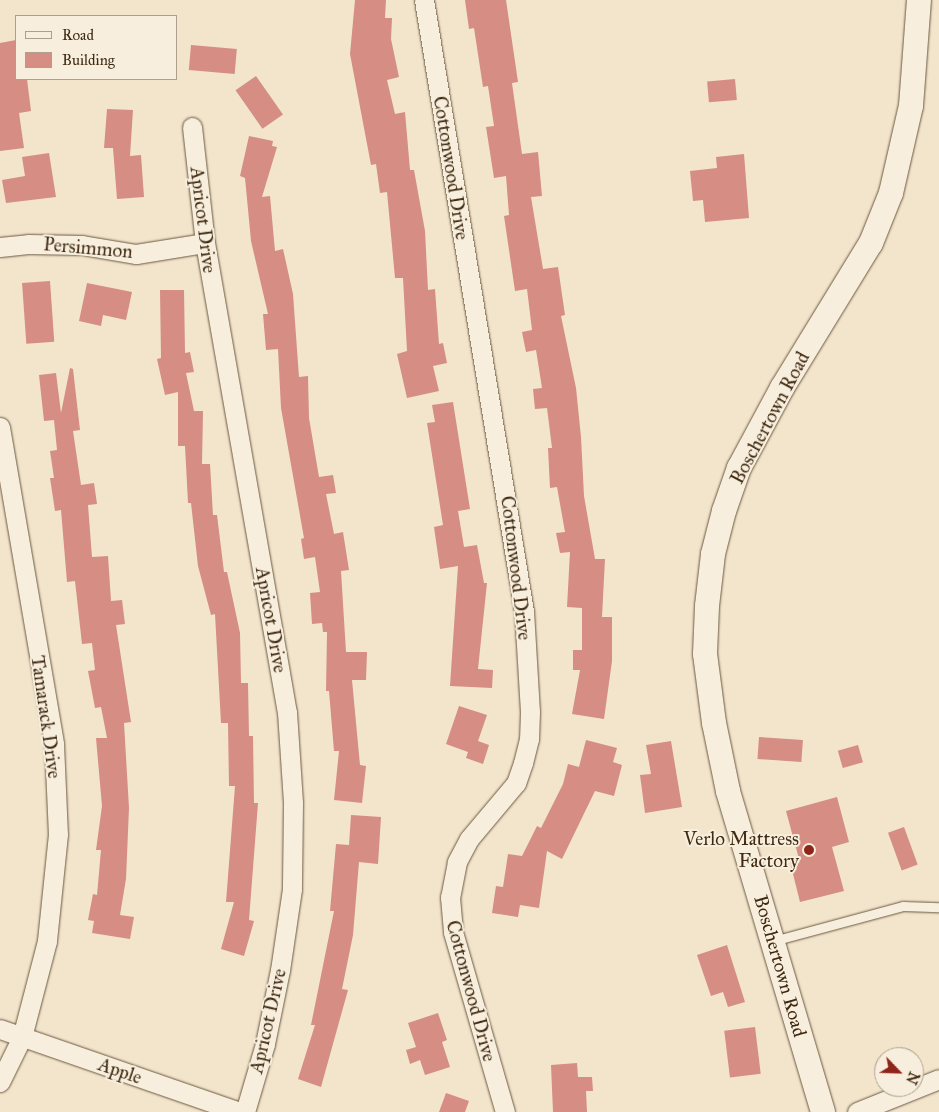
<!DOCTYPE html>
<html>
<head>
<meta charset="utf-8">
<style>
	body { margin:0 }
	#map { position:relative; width:939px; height:1112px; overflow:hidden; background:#f2e5cb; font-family:"IM FELL Great Primer",serif }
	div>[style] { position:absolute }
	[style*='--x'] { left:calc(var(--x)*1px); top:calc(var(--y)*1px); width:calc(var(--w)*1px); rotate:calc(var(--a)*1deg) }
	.building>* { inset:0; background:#d58d84; transform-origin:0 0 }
	.roads { filter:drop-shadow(0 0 1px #6c5840) drop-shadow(0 0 1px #6c5840) }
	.service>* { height:9px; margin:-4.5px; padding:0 4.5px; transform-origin:4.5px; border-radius:4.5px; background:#f7eedd }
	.minor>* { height:19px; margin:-9.5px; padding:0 9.5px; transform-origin:9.5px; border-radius:9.5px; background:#f7eedd }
	.tertiary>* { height:24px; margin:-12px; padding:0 12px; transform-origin:12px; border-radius:12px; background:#f7eedd }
	.dots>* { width:14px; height:14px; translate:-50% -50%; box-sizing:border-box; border:2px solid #f7eedd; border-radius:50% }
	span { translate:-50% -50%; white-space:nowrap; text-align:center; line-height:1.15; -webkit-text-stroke:4px #f7eedd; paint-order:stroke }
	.street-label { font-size:19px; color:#3f2911 }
	.poi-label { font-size:19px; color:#3f2911 }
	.right { translate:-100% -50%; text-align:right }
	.legend { position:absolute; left:15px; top:15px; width:162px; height:65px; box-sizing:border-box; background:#f7eedd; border:1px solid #ad9f8b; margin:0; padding:6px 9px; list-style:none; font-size:15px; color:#3f2911 }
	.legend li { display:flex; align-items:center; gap:10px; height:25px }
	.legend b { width:25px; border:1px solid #ad9f8b }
	.north { position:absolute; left:874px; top:1047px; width:50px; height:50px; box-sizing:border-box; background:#f7eedd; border:1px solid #ad9f8b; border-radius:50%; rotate:114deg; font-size:14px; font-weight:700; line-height:20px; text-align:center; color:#3f2911 }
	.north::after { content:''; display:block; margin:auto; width:18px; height:22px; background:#8f2418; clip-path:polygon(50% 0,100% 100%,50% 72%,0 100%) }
</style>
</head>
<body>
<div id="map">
	<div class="building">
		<i style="clip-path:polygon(355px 0,386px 0,385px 18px,392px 18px,391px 39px,399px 77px,387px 80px,395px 114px,405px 112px,410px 170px,414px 170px,425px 231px,428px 290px,435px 289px,439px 344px,443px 343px,447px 363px,433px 366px,439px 391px,407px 398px,397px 354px,407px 351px,403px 278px,395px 278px,387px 192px,380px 193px,376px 164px,371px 165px,350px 54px)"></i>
		<i style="clip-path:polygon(465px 0,506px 0,518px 82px,512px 83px,522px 154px,538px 152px,542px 196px,531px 197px,543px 269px,558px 267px,565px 315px,561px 316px,576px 388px,581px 437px,584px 496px,595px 559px,605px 559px,602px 617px,612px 617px,612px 661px,604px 719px,572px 714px,580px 670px,573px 670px,573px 650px,582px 650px,582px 608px,567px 607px,570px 552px,560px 553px,556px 533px,565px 532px,557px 487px,550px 488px,548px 448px,552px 448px,547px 408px,535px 409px,533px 389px,542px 388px,536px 350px,526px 352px,522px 332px,532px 330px,527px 289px,515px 291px,504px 216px,509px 215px,506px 176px,494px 178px,486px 127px,494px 126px,488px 86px,483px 87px,474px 28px,469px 29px)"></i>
		<i style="clip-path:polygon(16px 40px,16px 79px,27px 79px,31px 111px,19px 113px,24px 148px,0 151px,0 43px)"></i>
		<i style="left:191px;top:45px;width:46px;height:25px;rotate:5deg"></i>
		<i style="left:256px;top:76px;width:47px;height:25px;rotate:55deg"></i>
		<i style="left:735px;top:79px;width:21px;height:28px;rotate:85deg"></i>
		<i style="clip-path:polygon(107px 109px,133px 110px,130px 156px,141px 155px,144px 197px,117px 199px,113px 148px,104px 148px)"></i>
		<i style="clip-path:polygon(249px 136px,273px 141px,272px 146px,277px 147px,262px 197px,270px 196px,275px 251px,283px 249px,293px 294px,299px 377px,308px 376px,309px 418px,319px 477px,333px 475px,336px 493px,326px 494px,334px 534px,343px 532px,349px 570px,341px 571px,346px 652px,367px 652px,366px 680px,352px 680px,360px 765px,366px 766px,362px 803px,334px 800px,339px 751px,334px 751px,329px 691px,326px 691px,327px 632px,323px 632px,322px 623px,312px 624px,310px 593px,320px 592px,315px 557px,304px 559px,301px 539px,304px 538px,281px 408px,278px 349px,266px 350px,263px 314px,268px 314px,251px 241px,245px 178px,240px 176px)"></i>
		<i style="clip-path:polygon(49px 153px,56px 197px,6px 203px,2px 180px,25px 176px,22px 157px)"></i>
		<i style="clip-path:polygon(744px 154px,749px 218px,705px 222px,703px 200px,693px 201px,690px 171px,717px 168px,716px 157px)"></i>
		<i style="left:50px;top:281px;width:61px;height:28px;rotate:86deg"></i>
		<i style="clip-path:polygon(87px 283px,132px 292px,126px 320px,103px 315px,101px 326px,79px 321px)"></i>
		<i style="clip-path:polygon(160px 290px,184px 290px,185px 353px,190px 352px,194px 372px,186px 373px,194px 411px,203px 411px,202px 464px,210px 464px,213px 515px,217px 515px,224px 572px,227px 572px,240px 633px,241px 683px,248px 683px,249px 736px,253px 736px,254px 803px,258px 803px,249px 920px,254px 921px,244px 956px,221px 949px,234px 902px,226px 902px,235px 786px,229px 786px,228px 723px,221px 723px,215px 614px,211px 615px,198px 566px,191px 503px,188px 503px,185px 446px,178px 446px,178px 392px,165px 395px,157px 359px,161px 358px)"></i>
		<i style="clip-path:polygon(70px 368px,73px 369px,80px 430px,73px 431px,81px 485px,94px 483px,97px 504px,88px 505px,92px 557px,108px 556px,111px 601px,122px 600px,125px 624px,116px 625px,131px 722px,124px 723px,129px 808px,126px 879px,120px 915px,134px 917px,130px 939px,92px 933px,94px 921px,88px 920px,93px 894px,97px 895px,101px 850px,96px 850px,102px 806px,96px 738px,107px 738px,101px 707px,95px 708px,88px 671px,95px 670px,92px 643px,82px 644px,75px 581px,67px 582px,61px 510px,55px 511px,50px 478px,54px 478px,50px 451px,57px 450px,54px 420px,44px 421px,39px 375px,56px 373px,61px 413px)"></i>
		<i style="clip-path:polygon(453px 402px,470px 509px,458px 511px,464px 547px,477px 545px,484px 583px,487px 583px,478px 669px,493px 670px,492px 688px,450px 686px,458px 566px,440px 569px,434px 527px,443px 525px,427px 423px,435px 422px,432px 405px)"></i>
		<i style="clip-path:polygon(459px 706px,487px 715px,478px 741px,489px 745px,483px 764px,466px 758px,468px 752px,446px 744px)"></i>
		<i style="left:759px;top:737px;width:44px;height:22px;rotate:4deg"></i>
		<i style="clip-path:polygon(586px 740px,617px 748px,613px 762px,622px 765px,614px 796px,595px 791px,562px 859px,547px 851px,539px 908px,520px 905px,518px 917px,492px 913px,496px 886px,503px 887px,508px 854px,522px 856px,537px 826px,541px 828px,563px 784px,568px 764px,579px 767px)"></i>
		<i style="clip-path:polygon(671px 741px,682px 807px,645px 813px,640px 775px,651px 774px,646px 745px)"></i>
		<i style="left:858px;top:745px;width:18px;height:21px;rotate:74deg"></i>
		<i style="clip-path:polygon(837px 797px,849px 842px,832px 847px,844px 891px,800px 902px,790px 862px,799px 859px,786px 811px)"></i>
		<i style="clip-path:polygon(351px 815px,381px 817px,378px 864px,359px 862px,353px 935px,342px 989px,348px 990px,321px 1087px,298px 1079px,315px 1025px,311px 1025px,334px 911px,330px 911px,336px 844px,349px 845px)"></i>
		<i style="left:904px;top:827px;width:40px;height:17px;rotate:70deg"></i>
		<i style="clip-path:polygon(727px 945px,745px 1002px,728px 1007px,723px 992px,711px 996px,697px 955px)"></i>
		<i style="clip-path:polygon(438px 1013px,447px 1040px,442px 1042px,450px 1067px,425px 1075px,420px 1060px,410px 1064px,406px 1050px,416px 1047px,408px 1023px)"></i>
		<i style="left:755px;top:1027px;width:47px;height:31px;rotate:83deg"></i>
		<i style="clip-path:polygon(577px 1063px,578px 1077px,592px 1077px,593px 1091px,586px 1091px,587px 1112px,553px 1112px,551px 1065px)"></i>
		<i style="clip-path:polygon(446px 1093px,469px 1101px,465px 1112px,439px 1112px)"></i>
	</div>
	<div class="roads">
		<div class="service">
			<i style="--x:773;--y:941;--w:135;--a:-15.1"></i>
			<i style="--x:903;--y:906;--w:36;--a:2"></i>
		</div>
		<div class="minor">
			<i style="--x:424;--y:0;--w:619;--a:80.71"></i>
			<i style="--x:524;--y:611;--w:101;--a:86.6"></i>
			<i style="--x:530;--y:712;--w:27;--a:92"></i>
			<i style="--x:529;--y:739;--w:25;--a:104"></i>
			<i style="--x:523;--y:763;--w:21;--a:109"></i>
			<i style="--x:516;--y:783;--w:73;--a:130"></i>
			<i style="--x:469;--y:839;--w:26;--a:118"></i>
			<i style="--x:457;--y:862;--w:36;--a:101"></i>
			<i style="--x:450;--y:897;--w:35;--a:85"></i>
			<i style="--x:453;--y:932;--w:187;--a:73.9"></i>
			<i style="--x:192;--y:127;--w:117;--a:83.6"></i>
			<i style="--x:205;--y:243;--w:476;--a:80.1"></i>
			<i style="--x:287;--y:712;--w:91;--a:86.2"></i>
			<i style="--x:293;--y:803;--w:86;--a:90.7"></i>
			<i style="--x:292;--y:889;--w:82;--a:98.4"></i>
			<i style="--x:280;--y:970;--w:76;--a:101.5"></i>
			<i style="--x:265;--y:1044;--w:71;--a:106.4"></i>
			<i style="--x:0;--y:247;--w:28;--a:-6"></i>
			<i style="--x:28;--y:244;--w:54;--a:1.1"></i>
			<i style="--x:82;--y:245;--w:55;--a:9.5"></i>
			<i style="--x:136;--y:254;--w:70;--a:-9.1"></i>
			<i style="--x:0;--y:427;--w:322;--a:80.3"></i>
			<i style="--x:54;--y:744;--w:90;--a:87.5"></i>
			<i style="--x:58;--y:834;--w:108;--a:95.9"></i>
			<i style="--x:47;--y:941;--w:99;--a:104.6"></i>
			<i style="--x:22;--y:1037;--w:50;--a:116.1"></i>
			<i style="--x:0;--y:1029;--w:254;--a:19.1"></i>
			<i style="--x:857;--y:1112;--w:88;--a:-21.9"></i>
		</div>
		<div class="tertiary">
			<i style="--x:823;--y:1112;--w:335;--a:-106.5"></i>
			<i style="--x:728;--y:791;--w:69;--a:-101.6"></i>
			<i style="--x:714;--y:723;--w:70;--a:-97.4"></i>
			<i style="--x:705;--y:654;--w:48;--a:-87.6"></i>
			<i style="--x:707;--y:606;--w:52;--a:-83.4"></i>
			<i style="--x:713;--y:554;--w:44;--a:-75.7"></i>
			<i style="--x:724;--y:511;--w:46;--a:-70.8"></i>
			<i style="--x:739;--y:468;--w:91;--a:-61.7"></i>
			<i style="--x:782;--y:388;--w:170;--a:-58.5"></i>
			<i style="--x:871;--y:243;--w:54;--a:-68.2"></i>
			<i style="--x:891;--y:193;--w:89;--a:-77.1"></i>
			<i style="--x:911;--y:106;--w:106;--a:-85.7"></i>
		</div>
	</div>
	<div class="dots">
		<i style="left:809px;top:850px;background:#8f2418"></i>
	</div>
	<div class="street-label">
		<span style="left:451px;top:168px;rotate:81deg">Cottonwood Drive</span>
		<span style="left:203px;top:220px;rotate:83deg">Apricot Drive</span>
		<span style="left:88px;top:248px;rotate:5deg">Persimmon</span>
		<span style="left:770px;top:418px;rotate:-62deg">Boschertown Road</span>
		<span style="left:516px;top:568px;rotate:83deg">Cottonwood Drive</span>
		<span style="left:271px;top:620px;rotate:80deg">Apricot Drive</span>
		<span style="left:46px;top:717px;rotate:82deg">Tamarack Drive</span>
		<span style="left:780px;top:966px;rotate:74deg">Boschertown Road</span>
		<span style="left:471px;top:991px;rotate:75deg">Cottonwood Drive</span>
		<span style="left:268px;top:1021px;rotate:-77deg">Apricot Drive</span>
		<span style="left:120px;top:1071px;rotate:19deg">Apple</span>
	</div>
	<div class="poi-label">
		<span class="right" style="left:799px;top:850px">Verlo Mattress<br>Factory</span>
	</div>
	<ul class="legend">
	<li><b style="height:6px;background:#f7eedd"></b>Road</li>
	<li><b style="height:14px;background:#d58d84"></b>Building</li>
	</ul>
	<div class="north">N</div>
</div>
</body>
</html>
